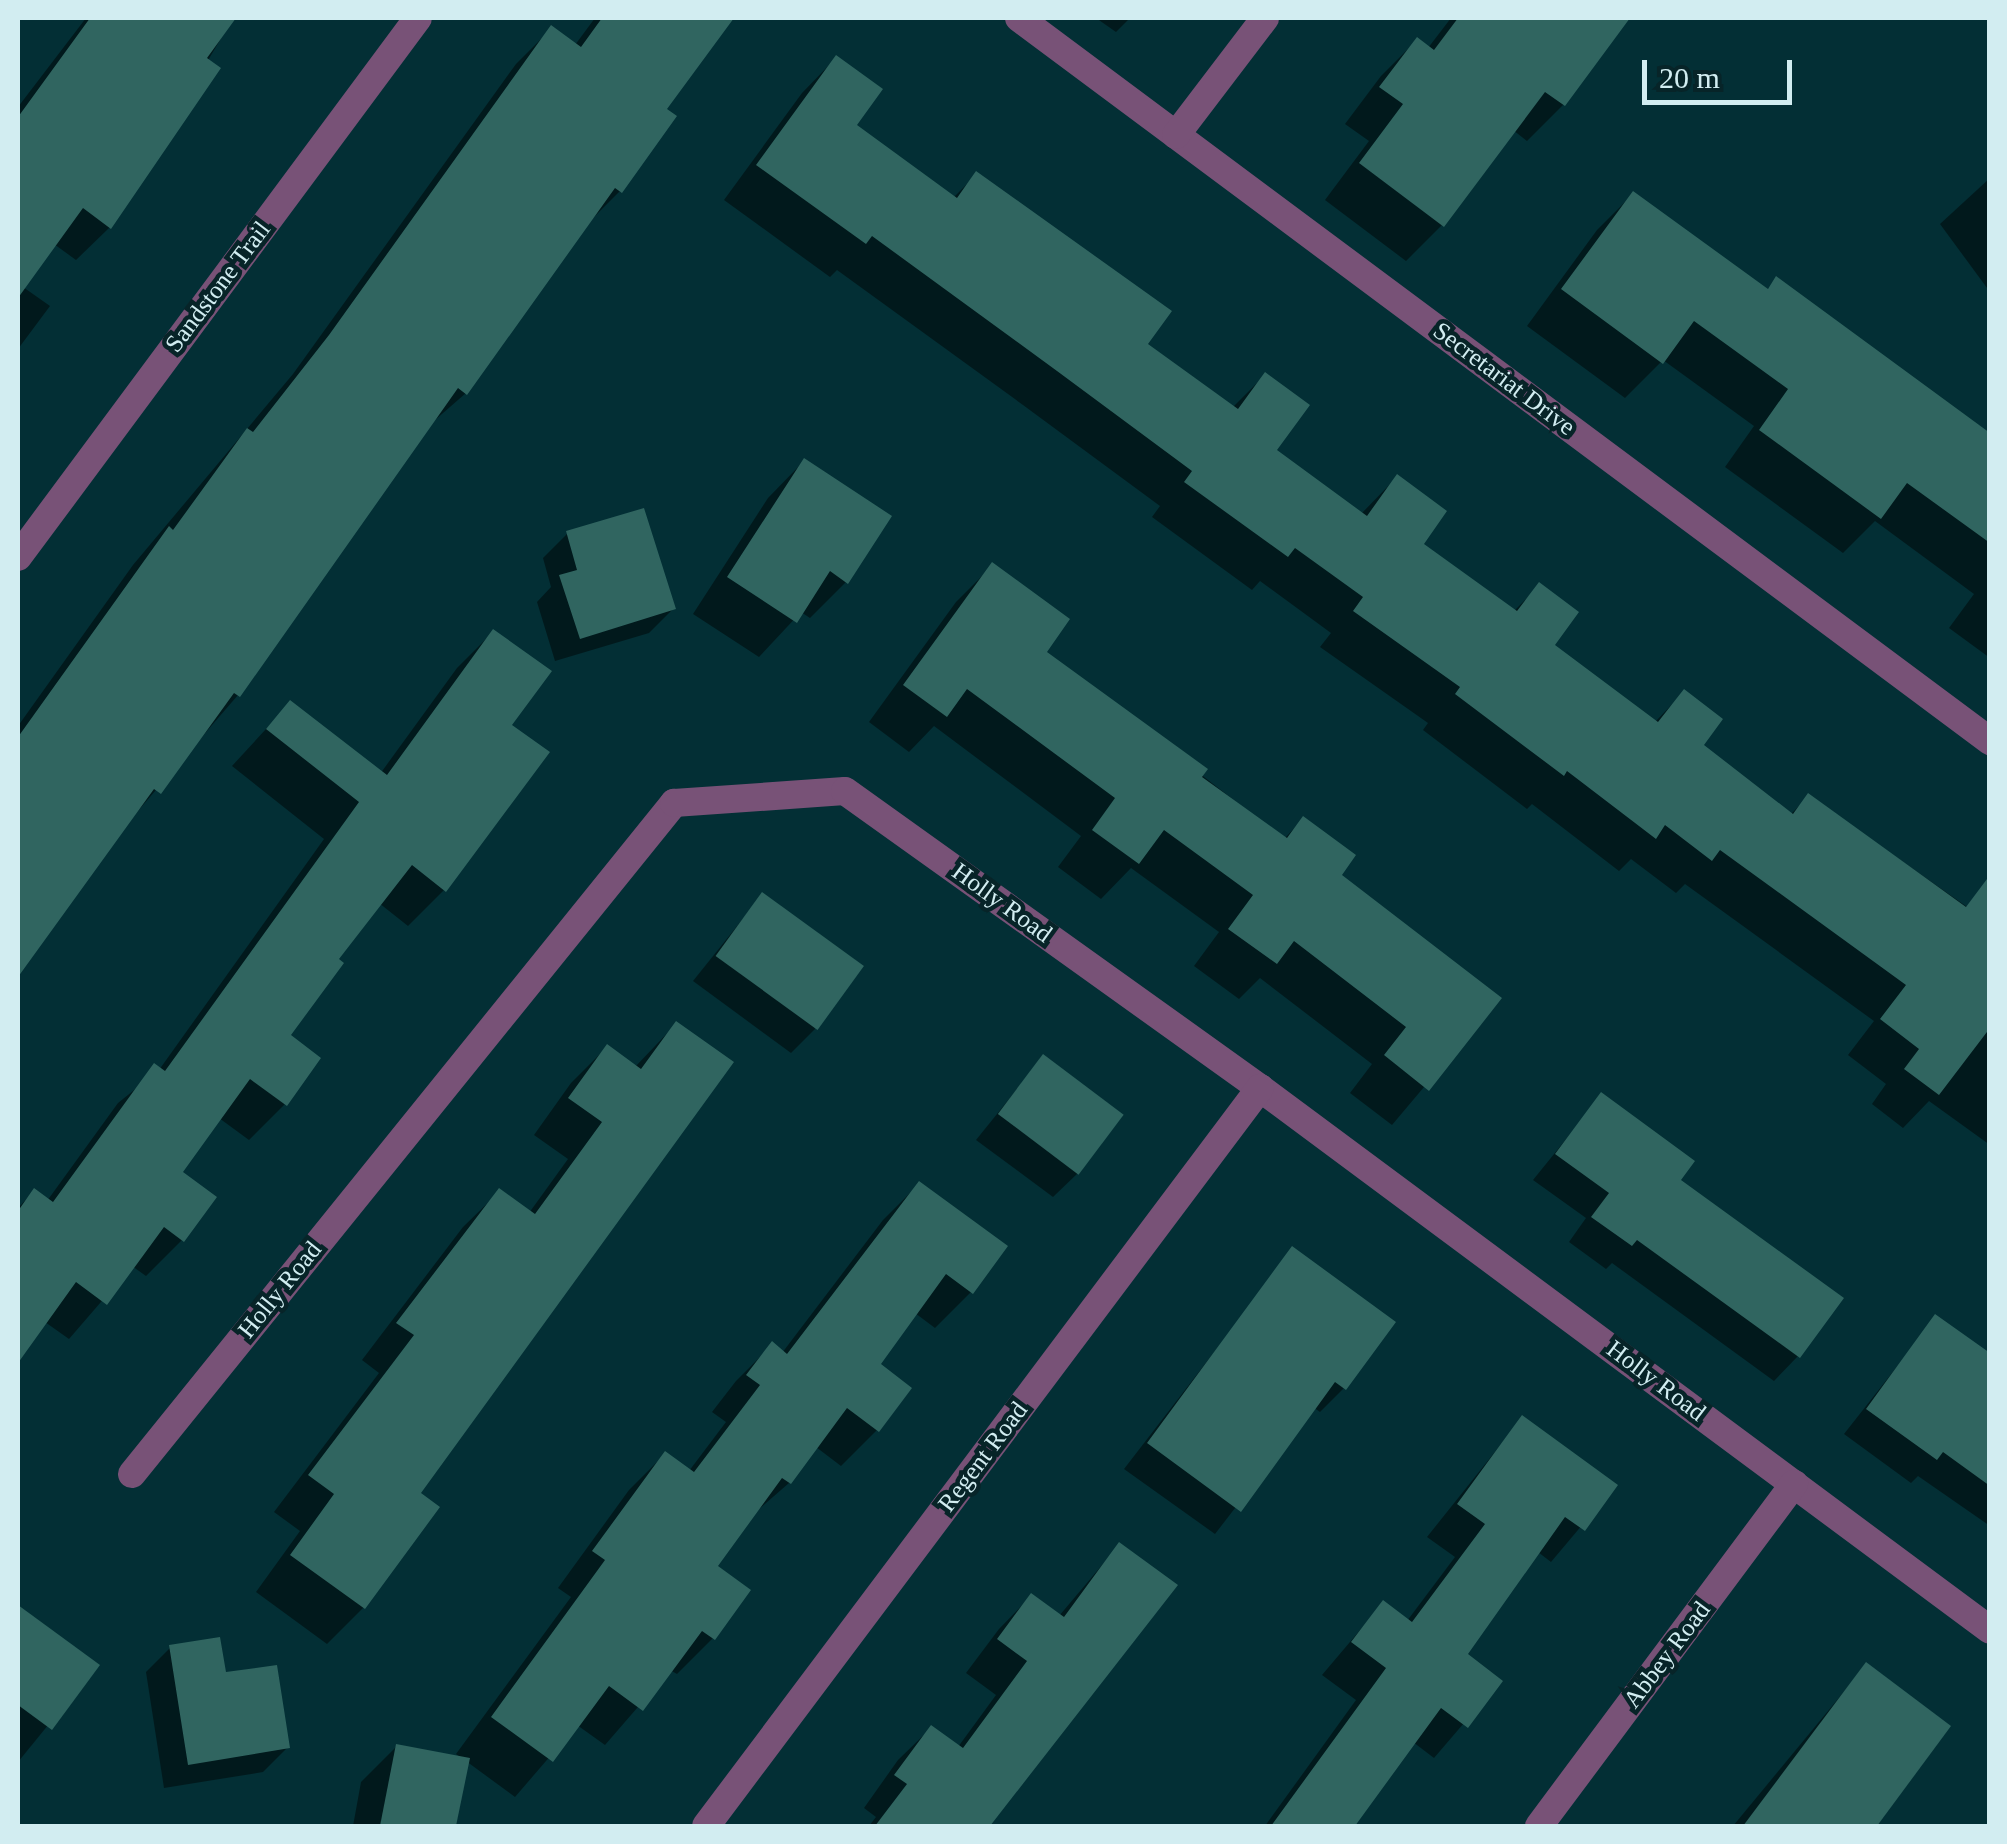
<!DOCTYPE html>
<html>
<head>
<meta charset="utf-8">
<style>
	body { margin:0 }
	#map { position:relative; width:2007px; height:1844px; overflow:hidden; background:#032f35; font-family:"Times New Roman",serif }
	div>[style] { position:absolute }
	[style*='--x'] { left:calc(var(--x)*1px); top:calc(var(--y)*1px); width:calc(var(--w)*1px); rotate:calc(var(--a)*1deg) }
	.shadow>* { inset:0; background:#0007 }
	.building>* { inset:0; background:#306560; transform-origin:0 0 }
	.minor>* { height:28px; margin:-14px; padding:0 14px; transform-origin:14px; border-radius:14px; background:#785277 }
	span { translate:-50% -50%; white-space:nowrap; text-align:center; line-height:1.15; -webkit-text-stroke:9px #072428; paint-order:stroke }
	.street-label { font-size:25px; color:#d2edf1 }
	.frame { position:absolute; inset:0; border:20px solid #d2edf1; pointer-events:none }
	.scale { position:absolute; left:1642px; top:60px; width:150px; height:45px; box-sizing:border-box; border:5px solid #d2edf1; border-top:0; padding-left:12px; font-size:30px; line-height:35px; white-space:nowrap; color:#d2edf1; -webkit-text-stroke:8px #072428; paint-order:stroke }
</style>
</head>
<body>
<div id="map">
	<div class="shadow">
		<i style="clip-path:polygon(86px 18px,233px 18px,109px 228px,76px 260px,54px 244px,23px 287px,50px 306px,18px 349px,18px 107px)"></i>
		<i style="clip-path:polygon(595px 18px,731px 18px,664px 110px,620px 191px,586px 225px,466px 393px,427px 427px,238px 695px,124px 827px,18px 976px,18px 726px,133px 565px,293px 374px,516px 64px,552px 28px,575px 45px)"></i>
		<i style="clip-path:polygon(1096px 18px,1130px 18px,1116px 32px)"></i>
		<i style="clip-path:polygon(1451px 18px,1627px 18px,1563px 105px,1527px 141px,1513px 130px,1442px 225px,1406px 261px,1325px 200px,1369px 141px,1345px 124px,1381px 76px,1417px 40px,1428px 48px)"></i>
		<i style="clip-path:polygon(836px 58px,854px 126px,953px 198px,976px 175px,1145px 344px,1232px 408px,1265px 375px,1274px 451px,1361px 514px,1397px 477px,1421px 544px,1514px 611px,1539px 586px,1552px 645px,1654px 723px,1684px 692px,1701px 745px,1790px 815px,1809px 796px,1990px 923px,1990px 1145px,1929px 1101px,1903px 1128px,1872px 1104px,1886px 1084px,1848px 1055px,1874px 1021px,1685px 884px,1676px 893px,1631px 859px,1619px 871px,1532px 804px,1527px 809px,1423px 730px,1428px 723px,1320px 647px,1331px 633px,1260px 581px,1252px 590px,1152px 517px,1160px 506px,1023px 405px,837px 270px,830px 277px,724px 200px,802px 93px)"></i>
		<i style="clip-path:polygon(1990px 178px,1990px 292px,1940px 224px)"></i>
		<i style="clip-path:polygon(1633px 194px,1766px 291px,1777px 280px,1990px 436px,1990px 658px,1949px 628px,1974px 594px,1875px 521px,1843px 553px,1725px 467px,1754px 426px,1663px 360px,1625px 398px,1527px 326px,1597px 230px)"></i>
		<i style="clip-path:polygon(804px 461px,846px 582px,810px 618px,801px 612px,759px 657px,693px 614px,768px 498px)"></i>
		<i style="clip-path:polygon(567px 534px,673px 609px,649px 633px,555px 661px,537px 602px,551px 587px,543px 558px)"></i>
		<i style="clip-path:polygon(992px 566px,1043px 652px,1284px 839px,1303px 819px,1339px 875px,1499px 998px,1392px 1125px,1350px 1093px,1372px 1064px,1260px 978px,1239px 999px,1194px 966px,1219px 932px,1131px 868px,1101px 899px,1058px 867px,1081px 836px,934px 726px,909px 752px,869px 722px,956px 602px)"></i>
		<i style="clip-path:polygon(493px 632px,509px 726px,444px 890px,408px 926px,379px 903px,335px 959px,287px 1036px,285px 1104px,249px 1140px,219px 1118px,179px 1172px,182px 1240px,146px 1276px,132px 1266px,69px 1339px,45px 1322px,18px 1352px,18px 1208px,34px 1191px,47px 1201px,118px 1103px,159px 1070px,324px 839px,232px 766px,290px 703px,380px 774px,457px 668px)"></i>
		<i style="clip-path:polygon(762px 895px,815px 1029px,791px 1053px,693px 981px)"></i>
		<i style="clip-path:polygon(676px 1024px,418px 1494px,363px 1608px,327px 1644px,256px 1592px,300px 1531px,274px 1512px,379px 1373px,362px 1360px,463px 1227px,500px 1191px,529px 1213px,568px 1159px,534px 1135px,571px 1083px,607px 1047px,635px 1067px)"></i>
		<i style="clip-path:polygon(1043px 1057px,1078px 1173px,1053px 1197px,976px 1140px)"></i>
		<i style="clip-path:polygon(1601px 1096px,1678px 1180px,1798px 1356px,1774px 1381px,1612px 1263px,1606px 1269px,1569px 1242px,1586px 1218px,1533px 1180px)"></i>
		<i style="clip-path:polygon(919px 1184px,971px 1292px,935px 1328px,915px 1313px,877px 1365px,877px 1430px,841px 1466px,816px 1447px,789px 1483px,750px 1517px,714px 1566px,713px 1638px,677px 1674px,670px 1670px,605px 1745px,577px 1725px,515px 1797px,466px 1761px,454px 1826px,353px 1826px,361px 1782px,397px 1746px,464px 1760px,456px 1754px,571px 1597px,558px 1588px,629px 1490px,665px 1454px,689px 1471px,726px 1422px,712px 1412px,736px 1381px,772px 1345px,782px 1353px,883px 1220px)"></i>
		<i style="clip-path:polygon(1293px 1250px,1344px 1388px,1320px 1412px,1313px 1407px,1215px 1534px,1124px 1469px)"></i>
		<i style="clip-path:polygon(1936px 1317px,1990px 1401px,1990px 1526px,1918px 1476px,1911px 1483px,1844px 1434px)"></i>
		<i style="clip-path:polygon(1522px 1418px,1615px 1486px,1551px 1562px,1538px 1552px,1465px 1655px,1500px 1681px,1434px 1758px,1413px 1742px,1354px 1823px,1358px 1826px,1265px 1826px,1356px 1700px,1322px 1675px,1383px 1603px,1407px 1621px,1455px 1557px,1427px 1537px)"></i>
		<i style="clip-path:polygon(1119px 1545px,1174px 1585px,987px 1826px,869px 1826px,876px 1817px,864px 1808px,898px 1760px,931px 1728px,958px 1747px,996px 1695px,966px 1673px,999px 1629px,1031px 1596px,1059px 1616px)"></i>
		<i style="clip-path:polygon(18px 1608px,97px 1665px,18px 1762px)"></i>
		<i style="clip-path:polygon(170px 1648px,288px 1747px,263px 1772px,164px 1788px,146px 1672px)"></i>
		<i style="clip-path:polygon(1866px 1665px,1881px 1817px,1871px 1826px,1733px 1826px)"></i>
	</div>
	<div class="building">
		<i style="clip-path:polygon(90px 18px,236px 18px,207px 58px,221px 68px,111px 229px,83px 208px,18px 298px,18px 117px)"></i>
		<i style="clip-path:polygon(602px 18px,734px 18px,667px 109px,677px 116px,622px 193px,615px 188px,467px 395px,458px 388px,240px 697px,234px 693px,161px 794px,154px 789px,18px 977px,18px 737px,169px 526px,173px 530px,247px 428px,253px 432px,329px 335px,551px 25px,581px 47px)"></i>
		<i style="clip-path:polygon(1458px 18px,1630px 18px,1565px 106px,1545px 92px,1444px 227px,1359px 163px,1403px 104px,1379px 87px,1417px 37px,1434px 50px)"></i>
		<i style="clip-path:polygon(836px 55px,883px 89px,857px 125px,957px 198px,976px 171px,1172px 311px,1148px 344px,1238px 409px,1265px 372px,1310px 405px,1277px 450px,1367px 516px,1397px 474px,1447px 511px,1424px 544px,1517px 611px,1539px 582px,1579px 612px,1555px 645px,1658px 722px,1684px 689px,1723px 719px,1704px 745px,1793px 814px,1808px 793px,1966px 907px,1990px 875px,1990px 1028px,1939px 1095px,1904px 1069px,1919px 1049px,1880px 1019px,1906px 985px,1720px 850px,1712px 861px,1665px 825px,1656px 839px,1567px 771px,1564px 776px,1455px 694px,1460px 687px,1353px 611px,1363px 597px,1295px 548px,1288px 557px,1184px 482px,1192px 471px,1057px 371px,872px 236px,866px 244px,756px 165px)"></i>
		<i style="clip-path:polygon(1633px 191px,1768px 289px,1776px 276px,1990px 433px,1990px 543px,1907px 483px,1881px 519px,1759px 430px,1788px 389px,1694px 321px,1663px 364px,1561px 289px)"></i>
		<i style="clip-path:polygon(804px 458px,892px 516px,848px 584px,830px 571px,797px 623px,727px 577px)"></i>
		<i style="clip-path:polygon(644px 508px,676px 609px,580px 639px,559px 575px,577px 570px,566px 531px)"></i>
		<i style="clip-path:polygon(992px 562px,1070px 619px,1047px 652px,1208px 769px,1202px 777px,1287px 838px,1303px 816px,1356px 855px,1342px 875px,1502px 998px,1429px 1091px,1384px 1055px,1406px 1027px,1294px 941px,1277px 964px,1228px 929px,1253px 895px,1164px 830px,1139px 864px,1092px 830px,1115px 798px,967px 689px,947px 717px,903px 685px)"></i>
		<i style="clip-path:polygon(493px 629px,552px 671px,512px 725px,550px 752px,446px 892px,412px 865px,339px 959px,344px 963px,291px 1035px,321px 1058px,287px 1106px,250px 1079px,183px 1172px,217px 1197px,184px 1242px,164px 1227px,107px 1305px,76px 1282px,18px 1363px,18px 1211px,34px 1188px,53px 1202px,154px 1063px,165px 1071px,359px 802px,266px 729px,290px 700px,387px 775px)"></i>
		<i style="left:762px;top:892px;width:126px;height:79px;rotate:36deg"></i>
		<i style="clip-path:polygon(676px 1021px,734px 1062px,421px 1493px,440px 1507px,365px 1609px,290px 1555px,334px 1494px,308px 1475px,414px 1335px,396px 1323px,499px 1188px,535px 1214px,602px 1122px,568px 1098px,607px 1044px,641px 1069px)"></i>
		<i style="left:1043px;top:1054px;width:101px;height:75px;rotate:37deg"></i>
		<i style="clip-path:polygon(1601px 1092px,1695px 1161px,1681px 1180px,1844px 1298px,1800px 1358px,1637px 1240px,1632px 1246px,1591px 1217px,1609px 1193px,1555px 1154px)"></i>
		<i style="clip-path:polygon(919px 1181px,1008px 1246px,973px 1294px,946px 1274px,881px 1364px,912px 1388px,879px 1432px,847px 1408px,791px 1484px,782px 1478px,718px 1566px,751px 1590px,715px 1640px,702px 1631px,643px 1711px,609px 1686px,553px 1762px,491px 1717px,605px 1560px,592px 1551px,665px 1451px,694px 1472px,760px 1385px,746px 1375px,772px 1341px,787px 1354px)"></i>
		<i style="clip-path:polygon(1292px 1246px,1396px 1322px,1346px 1390px,1335px 1382px,1241px 1512px,1147px 1443px)"></i>
		<i style="clip-path:polygon(1935px 1314px,1990px 1353px,1990px 1486px,1943px 1452px,1937px 1460px,1866px 1409px)"></i>
		<i style="clip-path:polygon(1522px 1415px,1618px 1485px,1585px 1531px,1565px 1517px,1468px 1654px,1503px 1681px,1468px 1728px,1441px 1708px,1355px 1826px,1271px 1826px,1386px 1668px,1351px 1642px,1383px 1600px,1412px 1622px,1485px 1524px,1457px 1504px)"></i>
		<i style="clip-path:polygon(1119px 1542px,1178px 1585px,990px 1826px,875px 1826px,907px 1784px,894px 1775px,931px 1725px,963px 1748px,1027px 1661px,997px 1639px,1031px 1593px,1064px 1617px)"></i>
		<i style="clip-path:polygon(18px 1605px,100px 1665px,52px 1730px,18px 1705px)"></i>
		<i style="clip-path:polygon(220px 1637px,226px 1672px,277px 1665px,290px 1748px,188px 1765px,169px 1645px)"></i>
		<i style="clip-path:polygon(1866px 1662px,1951px 1726px,1877px 1826px,1743px 1826px)"></i>
		<i style="clip-path:polygon(396px 1744px,470px 1758px,456px 1826px,380px 1826px)"></i>
	</div>
	<div class="minor">
		<i style="--x:1019;--y:18;--w:1211;--a:36.67"></i>
		<i style="--x:1176;--y:135;--w:147;--a:-52.7"></i>
		<i style="--x:18;--y:557;--w:671;--a:-53.42"></i>
		<i style="--x:132;--y:1474;--w:863;--a:-51.07"></i>
		<i style="--x:674;--y:803;--w:171;--a:-4"></i>
		<i style="--x:845;--y:791;--w:510;--a:35.59"></i>
		<i style="--x:1260;--y:1088;--w:909;--a:36.59"></i>
		<i style="--x:706;--y:1826;--w:923;--a:-53.11"></i>
		<i style="--x:1539;--y:1826;--w:427;--a:-53.3"></i>
	</div>
	<div class="street-label">
		<span style="left:218px;top:287px;rotate:-53deg">Sandstone Trail</span>
		<span style="left:1504px;top:379px;rotate:37deg">Secretariat Drive</span>
		<span style="left:1002px;top:903px;rotate:36deg">Holly Road</span>
		<span style="left:280px;top:1290px;rotate:-51deg">Holly Road</span>
		<span style="left:1656px;top:1381px;rotate:37deg">Holly Road</span>
		<span style="left:983px;top:1457px;rotate:-53deg">Regent Road</span>
		<span style="left:1667px;top:1655px;rotate:-53deg">Abbey Road</span>
	</div>
	<div class="frame"></div>
	<div class="scale">20 m</div>
</div>
</body>
</html>
